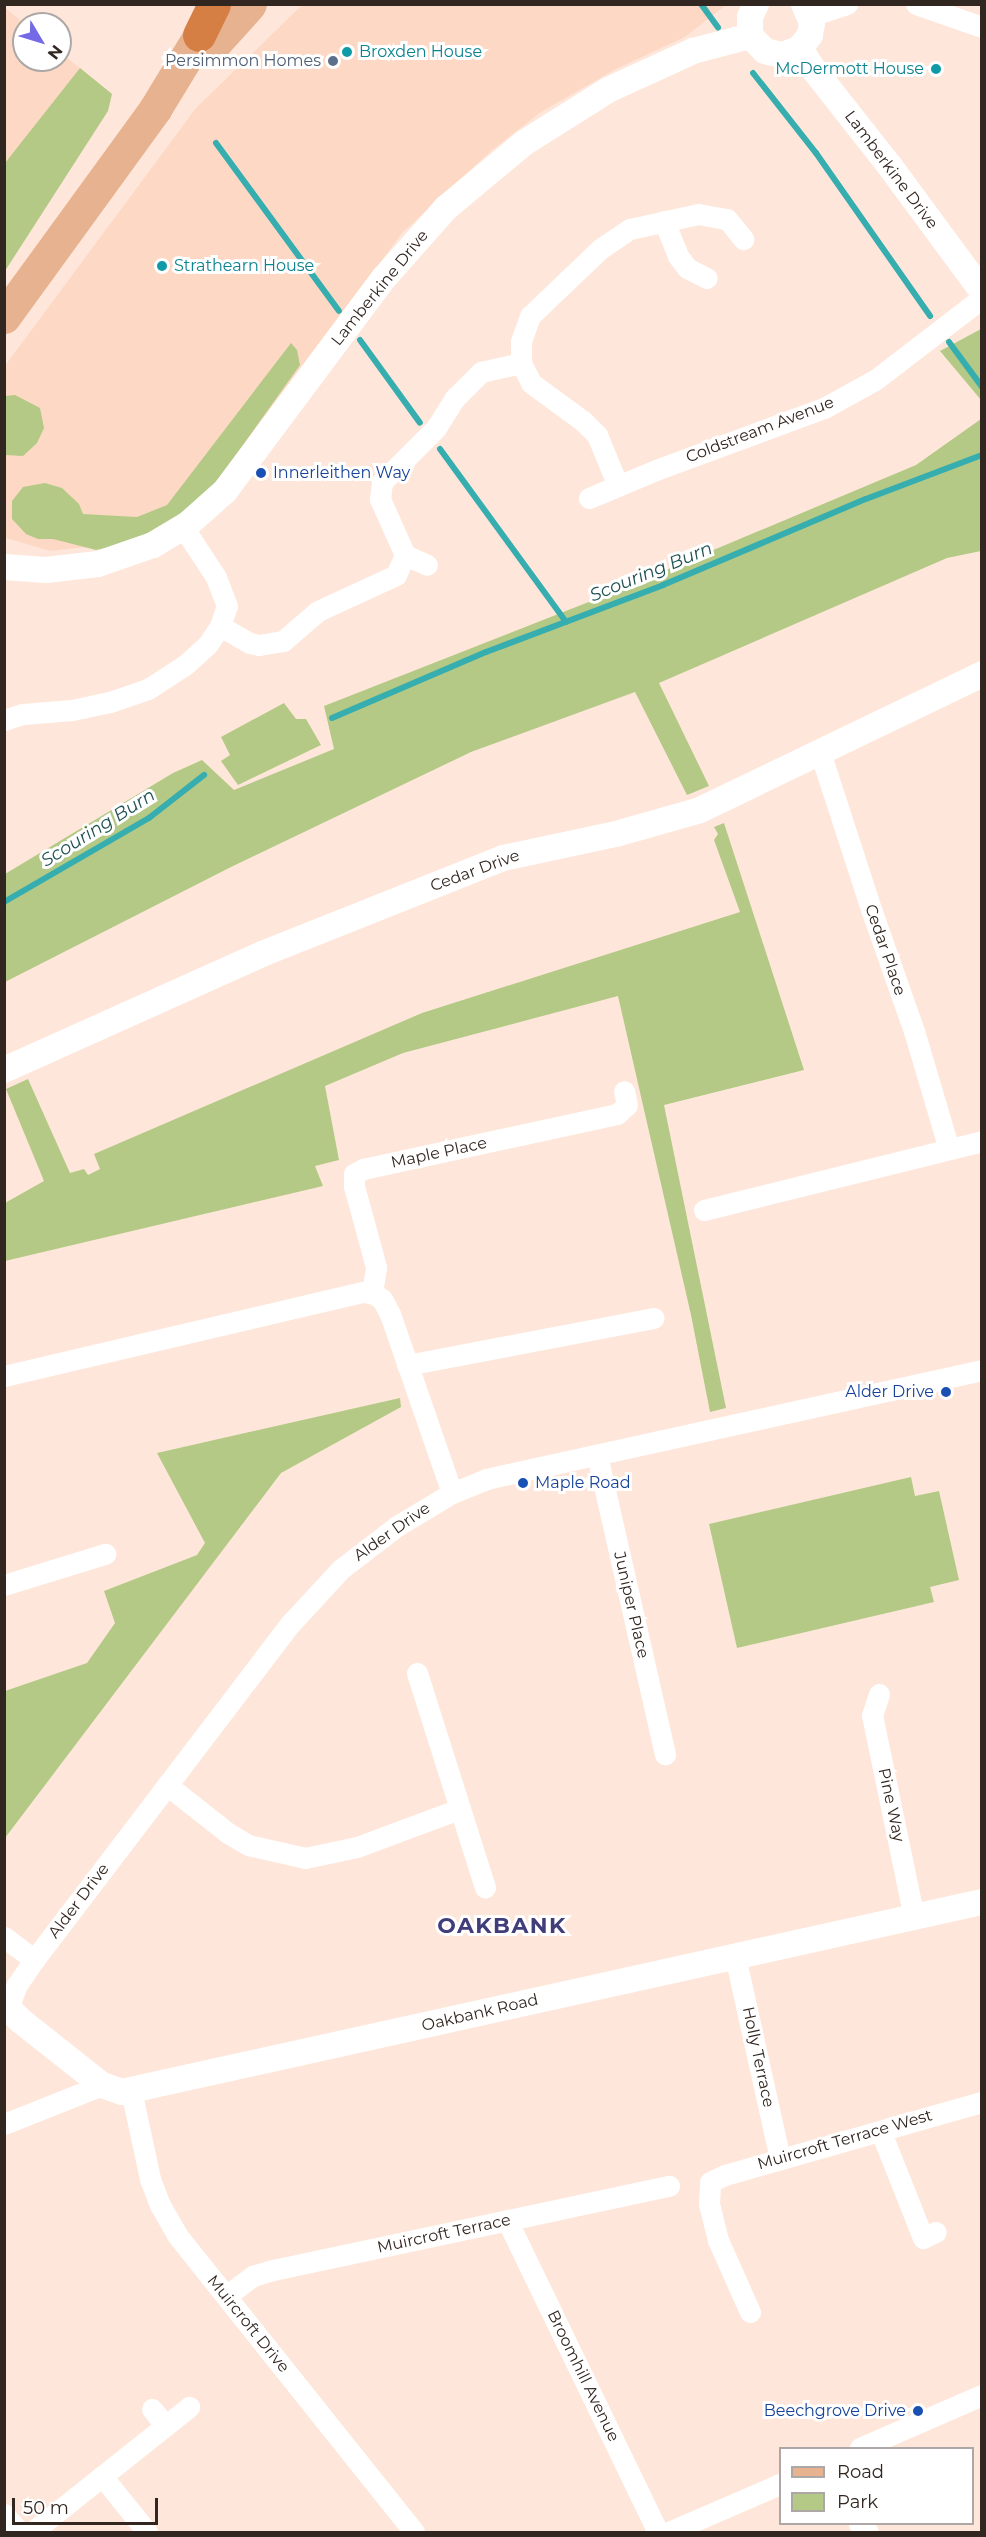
<!DOCTYPE html>
<html>
<head>
<meta charset="utf-8">
<style>
	body { margin:0 }
	#map { position:relative; width:986px; height:2537px; overflow:hidden; background:#fee7da; font-family:Montserrat,sans-serif }
	div>[style] { position:absolute }
	[style*='--x'] { left:calc(var(--x)*1px); top:calc(var(--y)*1px); width:calc(var(--w)*1px); rotate:calc(var(--a)*1deg) }
	.built>* { inset:0; background:#fdd9c5 }
	.green>* { inset:0; background:#b4c985 }
	.stream>* { height:6px; margin:-3px; padding:0 3px; transform-origin:3px; border-radius:3px; background:#36adaf }
	.minor>* { height:21px; margin:-10.5px; padding:0 10.5px; transform-origin:10.5px; border-radius:10.5px; background:#fff }
	.tertiary>* { height:26px; margin:-13px; padding:0 13px; transform-origin:13px; border-radius:13px; background:#fff }
	.primary>* { height:33px; margin:-16.5px; padding:0 16.5px; transform-origin:16.5px; border-radius:16.5px; background:#e6b28f }
	.motorway>* { height:33px; margin:-16.5px; padding:0 16.5px; transform-origin:16.5px; border-radius:16.5px; background:#d67f44 }
	.dots>* { width:16px; height:16px; translate:-50% -50%; box-sizing:border-box; border:3px solid #fff; border-radius:50% }
	span { translate:-50% -50%; white-space:nowrap; text-align:center; line-height:1.15; -webkit-text-stroke:6px #fff; paint-order:stroke }
	.culture-label { font-size:16px; color:#0d838f }
	.left { translate:0 -50%; text-align:left }
	.right { translate:-100% -50%; text-align:right }
	.service-label { font-size:16px; color:#4e5e75 }
	.street-label { font-size:16px; color:#312620 }
	.transit-label { font-size:16px; color:#164399 }
	.water-label { font-size:18px; color:#205152; font-style:italic }
	.district-label { font-size:22px; color:#413d7a; font-weight:700; letter-spacing:1.5px }
	.frame { position:absolute; inset:0; border:6px solid #312620; pointer-events:none }
	.legend { position:absolute; left:779px; top:2447px; width:195px; height:78px; box-sizing:border-box; background:#fff; border:2px solid #ada8a6; margin:0; padding:8px 10px; list-style:none; font-size:18px; color:#312620 }
	.legend li { display:flex; align-items:center; gap:12px; height:30px }
	.legend b { width:30px; border:2px solid #ada8a6 }
	.north { position:absolute; left:12px; top:12px; width:60px; height:60px; box-sizing:border-box; background:#fff; border:2px solid #ada8a6; border-radius:50%; rotate:128deg; font-size:16px; font-weight:700; line-height:24px; text-align:center; color:#312620 }
	.north::after { content:''; display:block; margin:auto; width:21px; height:27px; background:#746ae5; clip-path:polygon(50% 0,100% 100%,50% 72%,0 100%) }
	.scale { position:absolute; left:12px; top:2498px; width:146px; height:27px; box-sizing:border-box; border:3px solid #312620; border-top:0; padding-left:8px; font-size:18px; line-height:21px; white-space:nowrap; color:#312620; -webkit-text-stroke:4px #fff; paint-order:stroke }
</style>
</head>
<body>
<div id="map">
	<div class="built">
		<i style="clip-path:polygon(302px 5px,726px 5px,685px 37px,616px 69px,541px 112px,491px 151px,402px 233px,224px 474px,105px 545px,50px 551px,6px 538px,4px 367px,196px 108px)"></i>
		<i style="clip-path:polygon(4px 7px,25px 24px,24px 60px,60px 60px,60px 52px,112px 94px,4px 263px)"></i>
	</div>
	<div class="green">
		<i style="clip-path:polygon(80px 68px,112px 94px,108px 111px,5px 271px,5px 163px)"></i>
		<i style="clip-path:polygon(981px 329px,981px 400px,940px 351px)"></i>
		<i style="clip-path:polygon(291px 343px,297px 350px,300px 365px,206px 497px,141px 541px,96px 550px,53px 539px,38px 539px,26px 534px,12px 519px,12px 501px,23px 487px,45px 483px,62px 488px,79px 504px,83px 514px,137px 517px,167px 505px)"></i>
		<i style="clip-path:polygon(15px 395px,40px 408px,44px 428px,37px 443px,23px 456px,5px 455px,5px 396px)"></i>
		<i style="clip-path:polygon(981px 419px,981px 551px,947px 558px,659px 683px,709px 786px,687px 795px,635px 692px,471px 752px,231px 867px,5px 982px,5px 874px,173px 773px,202px 760px,234px 790px,334px 749px,324px 706px,604px 596px,916px 465px)"></i>
		<i style="clip-path:polygon(284px 703px,296px 719px,306px 719px,321px 745px,238px 785px,221px 761px,230px 755px,221px 737px)"></i>
		<i style="clip-path:polygon(724px 823px,804px 1070px,664px 1105px,726px 1408px,710px 1412px,691px 1315px,618px 996px,403px 1053px,325px 1086px,339px 1160px,315px 1166px,323px 1186px,5px 1261px,5px 1203px,44px 1181px,6px 1089px,28px 1079px,70px 1173px,84px 1169px,88px 1175px,100px 1169px,94px 1154px,422px 1013px,740px 912px,714px 840px,718px 834px,714px 827px)"></i>
		<i style="clip-path:polygon(400px 1398px,401px 1407px,281px 1473px,5px 1838px,5px 1691px,87px 1663px,115px 1623px,104px 1591px,197px 1555px,205px 1543px,157px 1453px)"></i>
		<i style="clip-path:polygon(911px 1477px,915px 1496px,939px 1491px,959px 1580px,930px 1587px,934px 1602px,737px 1648px,709px 1524px)"></i>
	</div>
	<div class="stream">
		<i style="--x:701;--y:4;--w:29;--a:54"></i>
		<i style="--x:753;--y:73;--w:102;--a:51.8"></i>
		<i style="--x:816;--y:153;--w:199;--a:55"></i>
		<i style="--x:216;--y:143;--w:208;--a:53.8"></i>
		<i style="--x:360;--y:340;--w:102;--a:54.1"></i>
		<i style="--x:949;--y:342;--w:56;--a:53.7"></i>
		<i style="--x:440;--y:449;--w:214;--a:53.9"></i>
		<i style="--x:332;--y:718;--w:168;--a:-23.2"></i>
		<i style="--x:486;--y:652;--w:189;--a:-20.7"></i>
		<i style="--x:663;--y:585;--w:220;--a:-23"></i>
		<i style="--x:866;--y:499;--w:124;--a:-20.8"></i>
		<i style="--x:4;--y:902;--w:168;--a:-30.1"></i>
		<i style="--x:149;--y:818;--w:70;--a:-38"></i>
	</div>
	<div class="minor">
		<i style="--x:916;--y:4;--w:70;--a:19.2"></i>
		<i style="--x:810;--y:16;--w:39;--a:-18"></i>
		<i style="--x:664;--y:221;--w:38;--a:68"></i>
		<i style="--x:678;--y:256;--w:15;--a:53"></i>
		<i style="--x:687;--y:268;--w:22;--a:27"></i>
		<i style="--x:521;--y:363;--w:22;--a:-90"></i>
		<i style="--x:521;--y:341;--w:27;--a:-70"></i>
		<i style="--x:530;--y:316;--w:97;--a:-43.7"></i>
		<i style="--x:600;--y:249;--w:36;--a:-34"></i>
		<i style="--x:630;--y:229;--w:70;--a:-12.4"></i>
		<i style="--x:698;--y:214;--w:29;--a:10"></i>
		<i style="--x:727;--y:219;--w:26;--a:51"></i>
		<i style="--x:589;--y:498;--w:73;--a:-22.7"></i>
		<i style="--x:656;--y:470;--w:179;--a:-20.3"></i>
		<i style="--x:824;--y:408;--w:58;--a:-28.8"></i>
		<i style="--x:875;--y:380;--w:135;--a:-37.5"></i>
		<i style="--x:405;--y:555;--w:24;--a:24"></i>
		<i style="--x:220;--y:626;--w:34;--a:30"></i>
		<i style="--x:250;--y:643;--w:9;--a:13"></i>
		<i style="--x:259;--y:645;--w:24;--a:-9"></i>
		<i style="--x:283;--y:641;--w:46;--a:-40.6"></i>
		<i style="--x:318;--y:611;--w:86;--a:-24.8"></i>
		<i style="--x:396;--y:575;--w:22;--a:-66"></i>
		<i style="--x:405;--y:555;--w:61;--a:-114.1"></i>
		<i style="--x:380;--y:499;--w:17;--a:-83"></i>
		<i style="--x:382;--y:482;--w:76;--a:-45"></i>
		<i style="--x:436;--y:428;--w:36;--a:-58"></i>
		<i style="--x:455;--y:398;--w:37;--a:-45"></i>
		<i style="--x:481;--y:372;--w:41;--a:-12.7"></i>
		<i style="--x:521;--y:363;--w:22;--a:63"></i>
		<i style="--x:531;--y:383;--w:64;--a:36.2"></i>
		<i style="--x:583;--y:421;--w:20;--a:45"></i>
		<i style="--x:597;--y:435;--w:55;--a:67.6"></i>
		<i style="--x:4;--y:720;--w:20;--a:-18"></i>
		<i style="--x:23;--y:714;--w:49;--a:-4.7"></i>
		<i style="--x:72;--y:710;--w:39;--a:-12"></i>
		<i style="--x:110;--y:702;--w:40;--a:-18.9"></i>
		<i style="--x:148;--y:689;--w:44;--a:-33"></i>
		<i style="--x:185;--y:665;--w:31;--a:-42"></i>
		<i style="--x:208;--y:644;--w:22;--a:-56"></i>
		<i style="--x:220;--y:626;--w:21;--a:-71"></i>
		<i style="--x:227;--y:606;--w:31;--a:-111"></i>
		<i style="--x:216;--y:577;--w:60;--a:-123.4"></i>
		<i style="--x:820;--y:752;--w:165;--a:72"></i>
		<i style="--x:871;--y:909;--w:129;--a:70.6"></i>
		<i style="--x:914;--y:1031;--w:123;--a:73.5"></i>
		<i style="--x:704;--y:1210;--w:286;--a:-13.9"></i>
		<i style="--x:372;--y:1293;--w:26;--a:-81"></i>
		<i style="--x:376;--y:1267;--w:84;--a:-105.2"></i>
		<i style="--x:354;--y:1186;--w:12;--a:-90"></i>
		<i style="--x:354;--y:1174;--w:10;--a:-29"></i>
		<i style="--x:363;--y:1169;--w:260;--a:-12.2"></i>
		<i style="--x:617;--y:1114;--w:13;--a:-42"></i>
		<i style="--x:627;--y:1105;--w:14;--a:-102"></i>
		<i style="--x:407;--y:1365;--w:251;--a:-10.8"></i>
		<i style="--x:4;--y:1376;--w:369;--a:-13.2"></i>
		<i style="--x:363;--y:1292;--w:9;--a:6"></i>
		<i style="--x:372;--y:1293;--w:12;--a:31"></i>
		<i style="--x:382;--y:1299;--w:17;--a:62"></i>
		<i style="--x:390;--y:1314;--w:189;--a:70.9"></i>
		<i style="--x:597;--y:1455;--w:307;--a:77.2"></i>
		<i style="--x:4;--y:1585;--w:106;--a:-17.1"></i>
		<i style="--x:417;--y:1673;--w:225;--a:72.4"></i>
		<i style="--x:879;--y:1694;--w:22;--a:108"></i>
		<i style="--x:872;--y:1715;--w:206;--a:78.3"></i>
		<i style="--x:167;--y:1785;--w:78;--a:38.2"></i>
		<i style="--x:228;--y:1833;--w:23;--a:31"></i>
		<i style="--x:248;--y:1845;--w:58;--a:12.8"></i>
		<i style="--x:305;--y:1858;--w:53;--a:-11.9"></i>
		<i style="--x:357;--y:1847;--w:109;--a:-20.4"></i>
		<i style="--x:4;--y:1937;--w:38;--a:37"></i>
		<i style="--x:735;--y:1956;--w:208;--a:77.5"></i>
		<i style="--x:8;--y:2008;--w:25;--a:-69"></i>
		<i style="--x:17;--y:1985;--w:30;--a:-56"></i>
		<i style="--x:34;--y:1960;--w:424;--a:-52.7"></i>
		<i style="--x:291;--y:1623;--w:74;--a:-47.2"></i>
		<i style="--x:341;--y:1569;--w:71;--a:-37.5"></i>
		<i style="--x:397;--y:1526;--w:64;--a:-31"></i>
		<i style="--x:452;--y:1493;--w:37;--a:-22"></i>
		<i style="--x:486;--y:1479;--w:508;--a:-12.39"></i>
		<i style="--x:131;--y:2090;--w:91;--a:77.9"></i>
		<i style="--x:150;--y:2179;--w:28;--a:69"></i>
		<i style="--x:160;--y:2205;--w:34;--a:60"></i>
		<i style="--x:177;--y:2235;--w:380;--a:51.4"></i>
		<i style="--x:4;--y:2124;--w:105;--a:-21.7"></i>
		<i style="--x:881;--y:2132;--w:114;--a:68.4"></i>
		<i style="--x:923;--y:2238;--w:14;--a:-25"></i>
		<i style="--x:507;--y:2220;--w:347;--a:64.2"></i>
		<i style="--x:226;--y:2296;--w:34;--a:-37"></i>
		<i style="--x:253;--y:2276;--w:21;--a:-17"></i>
		<i style="--x:273;--y:2270;--w:405;--a:-12"></i>
		<i style="--x:750;--y:2312;--w:79;--a:-114"></i>
		<i style="--x:718;--y:2240;--w:37;--a:-104"></i>
		<i style="--x:709;--y:2204;--w:22;--a:-87"></i>
		<i style="--x:710;--y:2182;--w:17;--a:-25"></i>
		<i style="--x:725;--y:2175;--w:267;--a:-15.9"></i>
		<i style="--x:152;--y:2409;--w:21;--a:51"></i>
		<i style="--x:860;--y:2448;--w:133;--a:-23.5"></i>
		<i style="--x:102;--y:2476;--w:72;--a:51.2"></i>
		<i style="--x:4;--y:2514;--w:23;--a:50"></i>
		<i style="--x:859;--y:2524;--w:12;--a:42"></i>
		<i style="--x:32;--y:2532;--w:201;--a:-38.5"></i>
		<i style="--x:669;--y:2532;--w:121;--a:-23.4"></i>
	</div>
	<div class="tertiary">
		<i style="--x:756;--y:4;--w:14;--a:115"></i>
		<i style="--x:750;--y:17;--w:19;--a:90"></i>
		<i style="--x:750;--y:36;--w:21;--a:45"></i>
		<i style="--x:765;--y:51;--w:18;--a:13"></i>
		<i style="--x:783;--y:55;--w:18;--a:-22"></i>
		<i style="--x:800;--y:48;--w:16;--a:-52"></i>
		<i style="--x:810;--y:35;--w:12;--a:-81"></i>
		<i style="--x:812;--y:23;--w:21;--a:-113"></i>
		<i style="--x:800;--y:48;--w:21;--a:59"></i>
		<i style="--x:811;--y:66;--w:126;--a:51.8"></i>
		<i style="--x:889;--y:165;--w:157;--a:53.6"></i>
		<i style="--x:4;--y:567;--w:42;--a:4.1"></i>
		<i style="--x:46;--y:570;--w:52;--a:-6.6"></i>
		<i style="--x:98;--y:564;--w:58;--a:-19.1"></i>
		<i style="--x:153;--y:545;--w:41;--a:-31"></i>
		<i style="--x:188;--y:524;--w:50;--a:-41.7"></i>
		<i style="--x:225;--y:491;--w:266;--a:-53.3"></i>
		<i style="--x:384;--y:278;--w:94;--a:-48.5"></i>
		<i style="--x:446;--y:208;--w:102;--a:-39.8"></i>
		<i style="--x:524;--y:143;--w:99;--a:-32.2"></i>
		<i style="--x:608;--y:90;--w:94;--a:-24.6"></i>
		<i style="--x:693;--y:51;--w:59;--a:-14.7"></i>
		<i style="--x:4;--y:1070;--w:283;--a:-24.2"></i>
		<i style="--x:262;--y:954;--w:259;--a:-21.7"></i>
		<i style="--x:503;--y:858;--w:116;--a:-12"></i>
		<i style="--x:616;--y:834;--w:87;--a:-15.9"></i>
		<i style="--x:700;--y:810;--w:313;--a:-25.7"></i>
		<i style="--x:4;--y:2010;--w:4;--a:-27"></i>
		<i style="--x:8;--y:2008;--w:18;--a:45"></i>
		<i style="--x:21;--y:2021;--w:103;--a:38.3"></i>
		<i style="--x:102;--y:2085;--w:21;--a:19"></i>
		<i style="--x:122;--y:2092;--w:881;--a:-12.46"></i>
	</div>
	<div class="primary">
		<i style="--x:207;--y:52;--w:64;--a:-48.1"></i>
		<i style="--x:4;--y:317;--w:257;--a:-54"></i>
		<i style="--x:155;--y:109;--w:114;--a:-58.7"></i>
	</div>
	<div class="motorway">
		<i style="--x:199;--y:35;--w:34;--a:-64"></i>
	</div>
	<div class="dots">
		<i style="left:347px;top:52px;background:#0f9aa8"></i>
		<i style="left:333px;top:61px;background:#5c6f8a"></i>
		<i style="left:936px;top:69px;background:#0f9aa8"></i>
		<i style="left:162px;top:266px;background:#0f9aa8"></i>
		<i style="left:261px;top:473px;background:#1a4fb4"></i>
		<i style="left:946px;top:1392px;background:#1a4fb4"></i>
		<i style="left:523px;top:1483px;background:#1a4fb4"></i>
		<i style="left:918px;top:2411px;background:#1a4fb4"></i>
	</div>
	<div class="culture-label">
		<span class="left" style="left:359px;top:52px">Broxden House</span>
		<span class="right" style="left:924px;top:69px">McDermott House</span>
		<span class="left" style="left:174px;top:266px">Strathearn House</span>
	</div>
	<div class="service-label">
		<span class="right" style="left:321px;top:61px">Persimmon Homes</span>
	</div>
	<div class="street-label">
		<span style="left:891px;top:170px;rotate:53deg">Lamberkine Drive</span>
		<span style="left:380px;top:288px;rotate:-51deg">Lamberkine Drive</span>
		<span style="left:760px;top:430px;rotate:-21deg">Coldstream Avenue</span>
		<span style="left:475px;top:871px;rotate:-20deg">Cedar Drive</span>
		<span style="left:885px;top:950px;rotate:71deg">Cedar Place</span>
		<span style="left:439px;top:1153px;rotate:-12deg">Maple Place</span>
		<span style="left:392px;top:1532px;rotate:-35deg">Alder Drive</span>
		<span style="left:631px;top:1605px;rotate:77deg">Juniper Place</span>
		<span style="left:891px;top:1805px;rotate:78deg">Pine Way</span>
		<span style="left:79px;top:1901px;rotate:-53deg">Alder Drive</span>
		<span style="left:480px;top:2013px;rotate:-13deg">Oakbank Road</span>
		<span style="left:758px;top:2057px;rotate:78deg">Holly Terrace</span>
		<span style="left:845px;top:2140px;rotate:-16deg">Muircroft Terrace West</span>
		<span style="left:444px;top:2234px;rotate:-12deg">Muircroft Terrace</span>
		<span style="left:248px;top:2324px;rotate:51deg">Muircroft Drive</span>
		<span style="left:583px;top:2376px;rotate:64deg">Broomhill Avenue</span>
	</div>
	<div class="transit-label">
		<span class="left" style="left:273px;top:473px">Innerleithen Way</span>
		<span class="right" style="left:934px;top:1392px">Alder Drive</span>
		<span class="left" style="left:535px;top:1483px">Maple Road</span>
		<span class="right" style="left:906px;top:2411px">Beechgrove Drive</span>
	</div>
	<div class="water-label">
		<span style="left:651px;top:572px;rotate:-22deg">Scouring Burn</span>
		<span style="left:98px;top:828px;rotate:-32deg">Scouring Burn</span>
	</div>
	<div class="district-label">
		<span style="left:502px;top:1926px">OAKBANK</span>
	</div>
	<div class="frame"></div>
	<ul class="legend">
	<li><b style="height:8px;background:#e6b28f"></b>Road</li>
	<li><b style="height:16px;background:#b4c985"></b>Park</li>
	</ul>
	<div class="north">N</div>
	<div class="scale">50 m</div>
</div>
</body>
</html>
